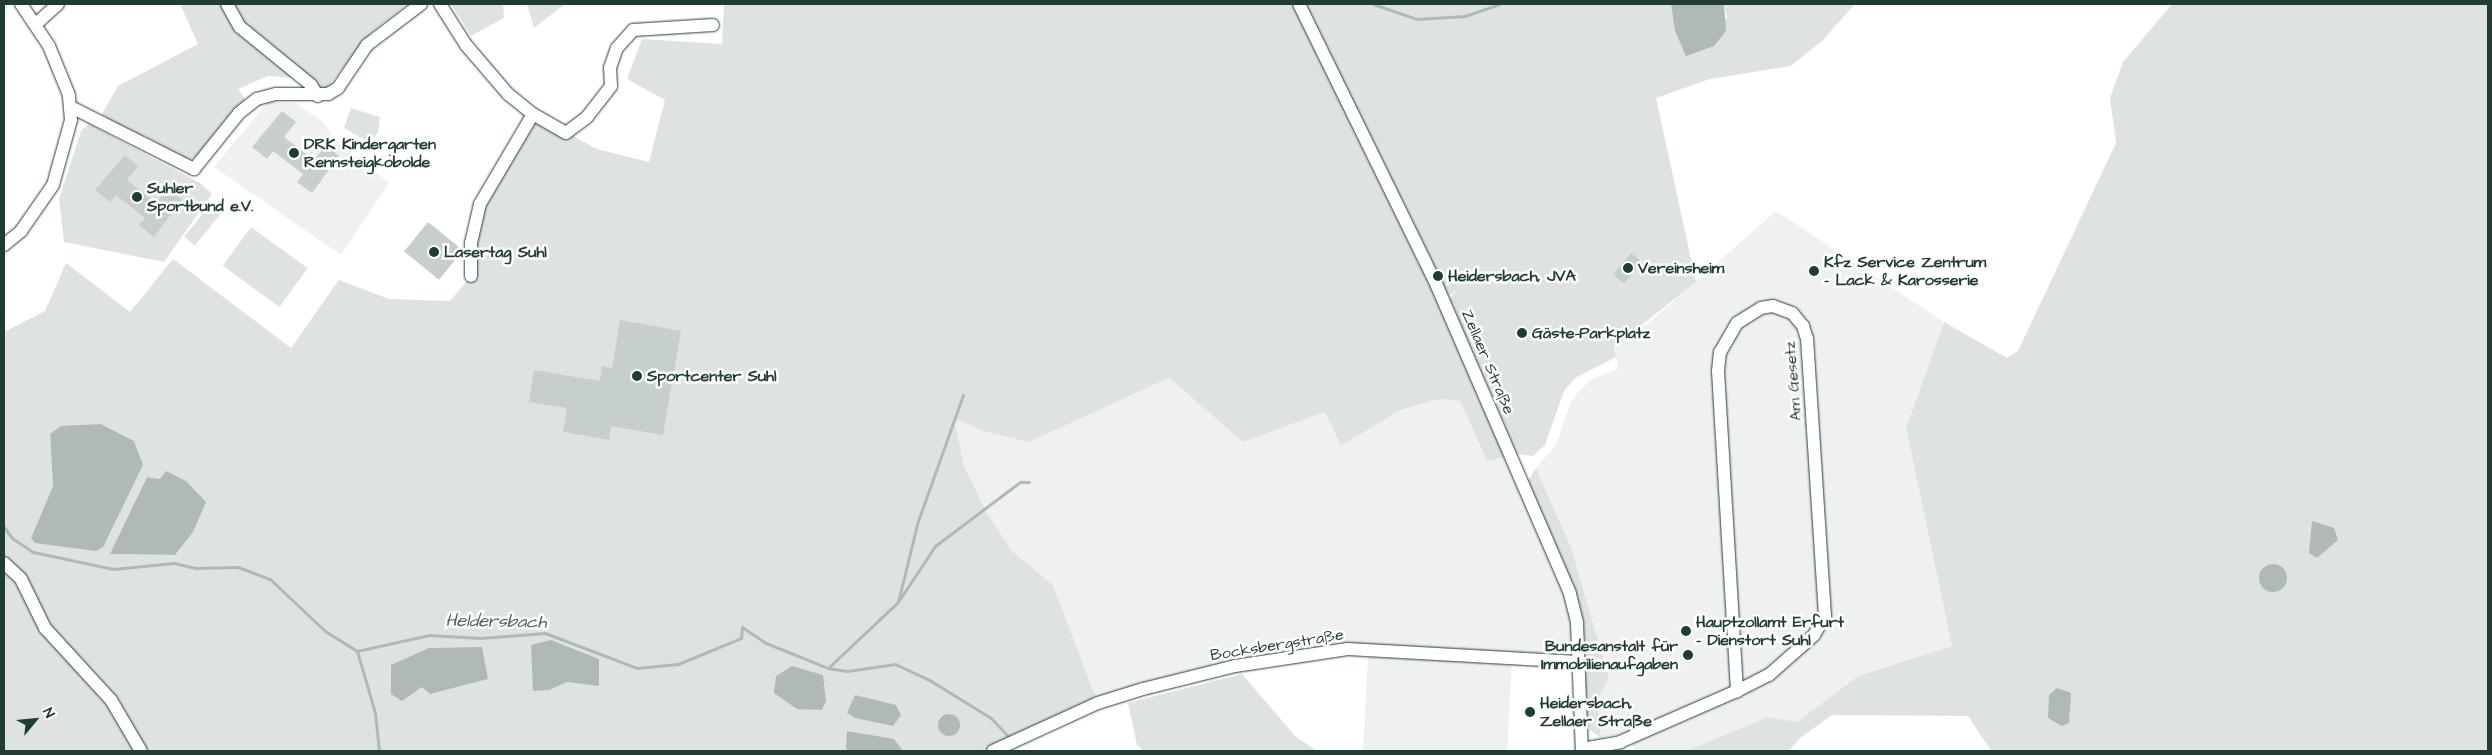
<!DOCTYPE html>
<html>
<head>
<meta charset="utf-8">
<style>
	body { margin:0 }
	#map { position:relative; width:2492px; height:755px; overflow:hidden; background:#fff; font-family:"Architects Daughter",sans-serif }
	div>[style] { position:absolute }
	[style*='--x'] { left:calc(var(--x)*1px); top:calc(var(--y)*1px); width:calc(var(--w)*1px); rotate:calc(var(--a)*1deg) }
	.built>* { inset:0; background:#eef1f0; transform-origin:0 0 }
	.green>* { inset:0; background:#dee3e2; transform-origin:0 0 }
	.water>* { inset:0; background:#afbab7 }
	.round { border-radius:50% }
	.stream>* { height:3px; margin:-1.5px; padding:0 1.5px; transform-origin:1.5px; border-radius:1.5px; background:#afbab7 }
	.building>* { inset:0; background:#c7cfcc; transform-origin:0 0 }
	.roads { filter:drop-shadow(0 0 1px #1f3d34) drop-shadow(0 0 1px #1f3d34) }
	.minor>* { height:12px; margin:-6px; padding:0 6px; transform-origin:6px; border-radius:6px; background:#fff }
	.dots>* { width:14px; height:14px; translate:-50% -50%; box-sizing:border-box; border:2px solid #fff; border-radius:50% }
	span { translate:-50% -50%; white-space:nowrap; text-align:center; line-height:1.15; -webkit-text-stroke:5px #fff; paint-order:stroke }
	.poi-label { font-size:16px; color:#1f3d34; font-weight:700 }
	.left { translate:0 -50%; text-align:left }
	.right { translate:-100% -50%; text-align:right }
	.street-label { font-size:16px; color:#1f3d34 }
	.water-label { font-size:18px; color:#4a625b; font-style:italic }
	.frame { position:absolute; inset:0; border:5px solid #1f3d34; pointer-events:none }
	.north { position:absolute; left:10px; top:695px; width:50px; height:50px; -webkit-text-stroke:4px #fff; paint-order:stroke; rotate:62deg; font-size:14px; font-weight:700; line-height:20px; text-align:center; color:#1f3d34 }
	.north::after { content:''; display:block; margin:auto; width:18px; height:22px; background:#1f3d34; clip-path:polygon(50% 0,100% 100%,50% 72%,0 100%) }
</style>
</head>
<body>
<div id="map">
	<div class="built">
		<i style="clip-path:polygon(268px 102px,295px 103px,323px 122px,334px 139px,389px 183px,341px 255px,214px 167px)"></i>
		<i style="clip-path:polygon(1776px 211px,1944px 322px,1906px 428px,1952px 646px,1858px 676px,1797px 722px,1768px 717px,1686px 751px,1635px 751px,1627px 732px,1601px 738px,1597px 702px,1609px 678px,1571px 547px,1536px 468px,1556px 445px,1570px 403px,1579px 391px,1592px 379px,1618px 369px,1614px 347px,1652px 320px)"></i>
		<i style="clip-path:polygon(1169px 378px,1243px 442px,1325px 412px,1341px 446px,1402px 410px,1439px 399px,1460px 401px,1487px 461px,1506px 456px,1567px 600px,1573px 630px,1569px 651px,1553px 657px,1399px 648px,1235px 666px,1098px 703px,1053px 585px,1012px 551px,987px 513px,964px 466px,953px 417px,986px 432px,1029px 442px)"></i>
		<i style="left:1368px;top:656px;width:144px;height:95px;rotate:3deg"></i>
	</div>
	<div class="green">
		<i style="clip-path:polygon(180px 4px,408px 4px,373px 31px,325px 90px,301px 73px,296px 78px,268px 76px,238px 89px,245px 99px,199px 155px,181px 163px,172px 152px,143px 135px,140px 139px,102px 114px,118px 86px,198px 44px)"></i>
		<i style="clip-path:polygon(451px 4px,503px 4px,504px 18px,471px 36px)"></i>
		<i style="clip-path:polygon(527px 4px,565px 4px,534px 28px)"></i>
		<i style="clip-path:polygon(evenodd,724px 4px,1296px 4px,1437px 299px,1506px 456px,1487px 461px,1460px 401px,1439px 399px,1401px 410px,1341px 446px,1325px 412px,1243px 442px,1169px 378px,1029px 442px,986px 432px,954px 418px,964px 466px,987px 513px,1012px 551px,1053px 585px,1098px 703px,993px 751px,4px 751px,4px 332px,45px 311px,66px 263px,130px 312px,173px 259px,291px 348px,339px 280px,389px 299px,450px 301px,474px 273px,480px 204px,533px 114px,597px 149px,649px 162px,665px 100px,627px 79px,642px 39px,722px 44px,724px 4px,101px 424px,134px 441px,137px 451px,31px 538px,53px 486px,50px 434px,101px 424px,724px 4px,166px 472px,186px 481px,175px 555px,111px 554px,147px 477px,160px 479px,166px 472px)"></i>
		<i style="clip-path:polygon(1299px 4px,1671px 4px,1675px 31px,1727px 18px,1724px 4px,1855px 4px,1823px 40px,1791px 66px,1710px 79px,1656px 98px,1696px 282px,1614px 347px,1616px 357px,1575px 378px,1564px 391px,1545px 445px,1533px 456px,1517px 454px,1449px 298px,1457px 291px,1443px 299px)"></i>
		<i style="clip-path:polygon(2172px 4px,2488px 4px,2488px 751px,1991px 751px,1968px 716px,1832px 715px,1800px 738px,1789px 751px,1686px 751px,1768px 717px,1797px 722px,1858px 676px,1952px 646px,1906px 428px,1944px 322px,2007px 358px,2018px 351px,2116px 143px,2110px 98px,2123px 62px)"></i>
		<i style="clip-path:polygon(351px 108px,380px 117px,378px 132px,370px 143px,344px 128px)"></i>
		<i style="clip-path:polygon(89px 124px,200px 183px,212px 194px,164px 262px,64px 242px,59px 199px,81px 131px)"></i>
		<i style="left:213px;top:201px;width:14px;height:46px;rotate:39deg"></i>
		<i style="left:251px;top:227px;width:70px;height:48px;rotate:36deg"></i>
		<i style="clip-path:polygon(1536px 468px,1571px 547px,1609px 678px,1597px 702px,1601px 738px,1586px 727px,1584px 655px,1528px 481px)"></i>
		<i style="clip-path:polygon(1242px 674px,1295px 736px,1317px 751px,1144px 751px,1137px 745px,1128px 703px)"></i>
	</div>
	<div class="water">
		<i style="clip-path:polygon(1671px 4px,1724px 4px,1726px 31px,1714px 46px,1686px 56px,1675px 31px)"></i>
		<i style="clip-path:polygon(101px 424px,134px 441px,143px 465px,103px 547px,96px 551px,35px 543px,31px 538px,53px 486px,50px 434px,61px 426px)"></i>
		<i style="clip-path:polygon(166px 471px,186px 481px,206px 502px,193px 532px,175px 555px,110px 554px,147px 477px,160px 479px)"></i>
		<i style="clip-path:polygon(2312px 521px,2334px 528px,2338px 540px,2317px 558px,2309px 553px)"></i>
		<i class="round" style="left:2259px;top:564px;width:28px;height:28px"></i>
		<i style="clip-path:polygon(551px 640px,599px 659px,599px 686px,567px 682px,549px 690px,533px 691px,531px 645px)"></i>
		<i style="clip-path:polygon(482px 647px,488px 679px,430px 694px,422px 687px,402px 701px,391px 694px,391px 665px,429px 648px)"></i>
		<i style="clip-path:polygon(792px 666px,823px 675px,826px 701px,822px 710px,797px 709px,774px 693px,776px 676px)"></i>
		<i style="clip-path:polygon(2057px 688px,2071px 693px,2069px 723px,2062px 726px,2048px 718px,2049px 695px)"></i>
		<i style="clip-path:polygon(855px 695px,896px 705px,901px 715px,893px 726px,855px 718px,847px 713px)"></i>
		<i class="round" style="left:938px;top:714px;width:22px;height:22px"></i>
		<i style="clip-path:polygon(847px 731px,894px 739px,903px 751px,851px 751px,846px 749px)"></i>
	</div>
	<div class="stream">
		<i style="--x:1373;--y:4;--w:46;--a:18.8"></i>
		<i style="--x:1417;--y:19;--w:48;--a:-3.6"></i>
		<i style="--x:1465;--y:16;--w:37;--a:-19"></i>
		<i style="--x:4;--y:527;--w:14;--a:54"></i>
		<i style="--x:12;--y:538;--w:25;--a:34"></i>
		<i style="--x:33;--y:552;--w:82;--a:12"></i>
		<i style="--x:113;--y:569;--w:61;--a:-5.6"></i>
		<i style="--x:174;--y:563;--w:23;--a:13"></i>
		<i style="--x:196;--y:568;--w:42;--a:-1.4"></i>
		<i style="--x:238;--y:567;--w:34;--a:21"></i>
		<i style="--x:270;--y:579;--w:76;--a:43.4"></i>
		<i style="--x:325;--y:631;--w:38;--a:32"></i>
		<i style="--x:357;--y:651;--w:74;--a:-12.5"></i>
		<i style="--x:429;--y:635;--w:52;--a:3.3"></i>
		<i style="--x:481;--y:638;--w:64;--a:-4.5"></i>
		<i style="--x:545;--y:633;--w:98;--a:20.8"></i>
		<i style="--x:637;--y:668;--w:41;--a:-5.6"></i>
		<i style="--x:678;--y:664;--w:68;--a:-22.4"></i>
		<i style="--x:741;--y:638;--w:11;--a:-85"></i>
		<i style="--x:742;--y:627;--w:29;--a:34"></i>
		<i style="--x:766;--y:643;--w:67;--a:22"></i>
		<i style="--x:828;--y:668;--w:19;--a:9"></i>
		<i style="--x:847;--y:671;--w:49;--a:-8.3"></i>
		<i style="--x:895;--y:664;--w:40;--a:25"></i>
		<i style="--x:931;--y:681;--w:70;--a:31.7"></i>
		<i style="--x:991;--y:718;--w:25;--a:47"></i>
		<i style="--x:900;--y:599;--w:64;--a:-56.6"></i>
		<i style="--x:935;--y:546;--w:106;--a:-37"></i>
		<i style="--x:1020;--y:482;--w:9;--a:0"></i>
		<i style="--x:357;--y:651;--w:65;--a:73.8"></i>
		<i style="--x:375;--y:713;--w:38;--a:84"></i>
		<i style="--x:828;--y:668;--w:96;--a:-43.3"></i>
		<i style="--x:898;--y:602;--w:80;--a:-76.3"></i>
		<i style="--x:917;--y:524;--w:137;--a:-70.4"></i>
	</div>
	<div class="building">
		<i style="clip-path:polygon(282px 111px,296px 122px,284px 137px,314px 160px,326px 145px,339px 156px,312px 193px,297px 182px,303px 174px,273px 151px,267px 159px,252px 147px)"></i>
		<i style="clip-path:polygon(125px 155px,138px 166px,127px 180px,156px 203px,168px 188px,182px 200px,154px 237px,139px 225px,145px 218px,116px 195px,110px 202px,95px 190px)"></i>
		<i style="left:428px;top:222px;width:45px;height:38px;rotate:39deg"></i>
		<i style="left:1631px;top:253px;width:14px;height:28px;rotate:39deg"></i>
		<i style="clip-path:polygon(620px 320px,681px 331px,663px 435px,611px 426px,609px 440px,563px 432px,567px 408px,529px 402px,534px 370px,600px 381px,602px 366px,612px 368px)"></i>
	</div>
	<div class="roads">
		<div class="minor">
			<i style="--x:227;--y:4;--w:26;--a:61"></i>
			<i style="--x:240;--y:27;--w:92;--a:39.2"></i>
			<i style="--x:311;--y:85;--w:13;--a:58"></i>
			<i style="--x:440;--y:4;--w:49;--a:57.6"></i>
			<i style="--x:466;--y:45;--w:65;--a:49.4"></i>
			<i style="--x:508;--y:94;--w:32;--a:39"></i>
			<i style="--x:533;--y:114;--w:38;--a:30"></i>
			<i style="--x:566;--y:133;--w:26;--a:-37"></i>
			<i style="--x:587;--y:117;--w:39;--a:-52"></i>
			<i style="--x:611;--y:86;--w:18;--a:-93"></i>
			<i style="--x:610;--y:68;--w:21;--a:-71"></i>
			<i style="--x:617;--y:48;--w:24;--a:-48"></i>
			<i style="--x:633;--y:30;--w:80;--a:-3.6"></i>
			<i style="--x:1299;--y:4;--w:314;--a:63.9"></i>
			<i style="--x:1437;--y:286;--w:335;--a:66.6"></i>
			<i style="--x:1570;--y:594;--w:30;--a:76"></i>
			<i style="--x:1577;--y:623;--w:128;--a:87.8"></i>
			<i style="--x:37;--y:23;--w:28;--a:-42"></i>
			<i style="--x:71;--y:107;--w:138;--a:26.8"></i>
			<i style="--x:194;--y:169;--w:72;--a:-51.2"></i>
			<i style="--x:239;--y:113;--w:23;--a:-38"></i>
			<i style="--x:257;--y:99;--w:20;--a:-15"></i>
			<i style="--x:276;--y:94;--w:52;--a:0"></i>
			<i style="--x:328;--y:94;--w:12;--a:-31"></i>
			<i style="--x:338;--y:88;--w:52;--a:-56"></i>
			<i style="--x:367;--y:45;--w:68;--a:-37.2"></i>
			<i style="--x:4;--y:245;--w:22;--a:-39"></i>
			<i style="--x:21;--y:231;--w:56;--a:-55.2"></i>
			<i style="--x:53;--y:185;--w:67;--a:-74.5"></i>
			<i style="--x:71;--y:120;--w:25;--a:-95"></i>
			<i style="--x:69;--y:95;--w:53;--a:-112.2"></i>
			<i style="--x:49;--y:46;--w:50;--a:-123.7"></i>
			<i style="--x:471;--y:276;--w:33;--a:-90"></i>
			<i style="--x:471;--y:243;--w:40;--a:-77"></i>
			<i style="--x:480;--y:204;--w:104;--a:-59.5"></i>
			<i style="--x:4;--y:563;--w:23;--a:43"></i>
			<i style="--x:21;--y:579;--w:55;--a:63.9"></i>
			<i style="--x:45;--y:628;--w:98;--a:47.5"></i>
			<i style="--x:111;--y:700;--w:59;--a:59.5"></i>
			<i style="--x:1582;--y:749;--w:39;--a:-10"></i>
			<i style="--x:1620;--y:742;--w:128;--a:-23.6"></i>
			<i style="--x:1737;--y:691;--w:36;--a:-27"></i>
			<i style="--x:1769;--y:675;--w:60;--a:-41.6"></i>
			<i style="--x:1814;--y:635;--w:22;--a:-60"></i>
			<i style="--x:1825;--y:616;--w:278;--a:-93.7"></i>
			<i style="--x:1807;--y:339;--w:14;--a:-107"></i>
			<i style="--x:1803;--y:326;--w:17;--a:-130"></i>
			<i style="--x:1792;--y:313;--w:20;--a:-160"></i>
			<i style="--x:1773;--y:306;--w:12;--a:171"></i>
			<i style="--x:1761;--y:308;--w:28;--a:148"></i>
			<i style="--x:1737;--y:323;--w:34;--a:120"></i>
			<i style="--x:1720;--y:352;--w:19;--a:96"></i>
			<i style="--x:1718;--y:371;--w:321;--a:86.6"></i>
			<i style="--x:993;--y:751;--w:115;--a:-24.6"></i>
			<i style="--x:1098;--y:703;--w:47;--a:-17.3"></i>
			<i style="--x:1143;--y:689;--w:95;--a:-14"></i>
			<i style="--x:1235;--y:666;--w:114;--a:-8.6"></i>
			<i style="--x:1348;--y:649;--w:231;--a:3.2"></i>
		</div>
	</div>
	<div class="dots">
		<i style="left:294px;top:153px;background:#1f3d34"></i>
		<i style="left:137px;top:197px;background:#1f3d34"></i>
		<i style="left:434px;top:252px;background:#1f3d34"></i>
		<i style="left:1628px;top:268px;background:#1f3d34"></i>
		<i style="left:1814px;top:271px;background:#1f3d34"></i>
		<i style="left:1438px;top:276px;background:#1f3d34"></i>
		<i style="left:1522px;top:333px;background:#1f3d34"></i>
		<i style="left:637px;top:376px;background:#1f3d34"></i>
		<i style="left:1686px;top:631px;background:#1f3d34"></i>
		<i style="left:1688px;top:655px;background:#1f3d34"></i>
		<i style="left:1530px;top:712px;background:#1f3d34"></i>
	</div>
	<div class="poi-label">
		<span class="left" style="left:304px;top:153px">DRK Kindergarten<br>Rennsteigkobolde</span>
		<span class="left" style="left:147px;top:197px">Suhler<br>Sportbund e.V.</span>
		<span class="left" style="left:444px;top:252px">Lasertag Suhl</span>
		<span class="left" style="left:1824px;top:271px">Kfz Service Zentrum<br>- Lack &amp; Karosserie</span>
		<span class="left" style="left:1638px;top:268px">Vereinsheim</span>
		<span class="left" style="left:1448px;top:276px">Heidersbach, JVA</span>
		<span class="left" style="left:1532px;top:333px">Gäste-Parkplatz</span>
		<span class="left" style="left:647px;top:376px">Sportcenter Suhl</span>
		<span class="left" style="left:1696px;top:631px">Hauptzollamt Erfurt<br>- Dienstort Suhl</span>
		<span class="right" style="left:1678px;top:655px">Bundesanstalt für<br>Immobilienaufgaben</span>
		<span class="left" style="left:1540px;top:712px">Heidersbach,<br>Zellaer Straße</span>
	</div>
	<div class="street-label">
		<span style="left:1488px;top:362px;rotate:67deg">Zellaer Straße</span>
		<span style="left:1793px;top:381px;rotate:-95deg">Am Gesetz</span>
		<span style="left:1277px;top:645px;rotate:-9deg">Bocksbergstraße</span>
	</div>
	<div class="water-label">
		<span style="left:496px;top:622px;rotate:1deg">Heldersbach</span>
	</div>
	<div class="frame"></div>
	<div class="north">N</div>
</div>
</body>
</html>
